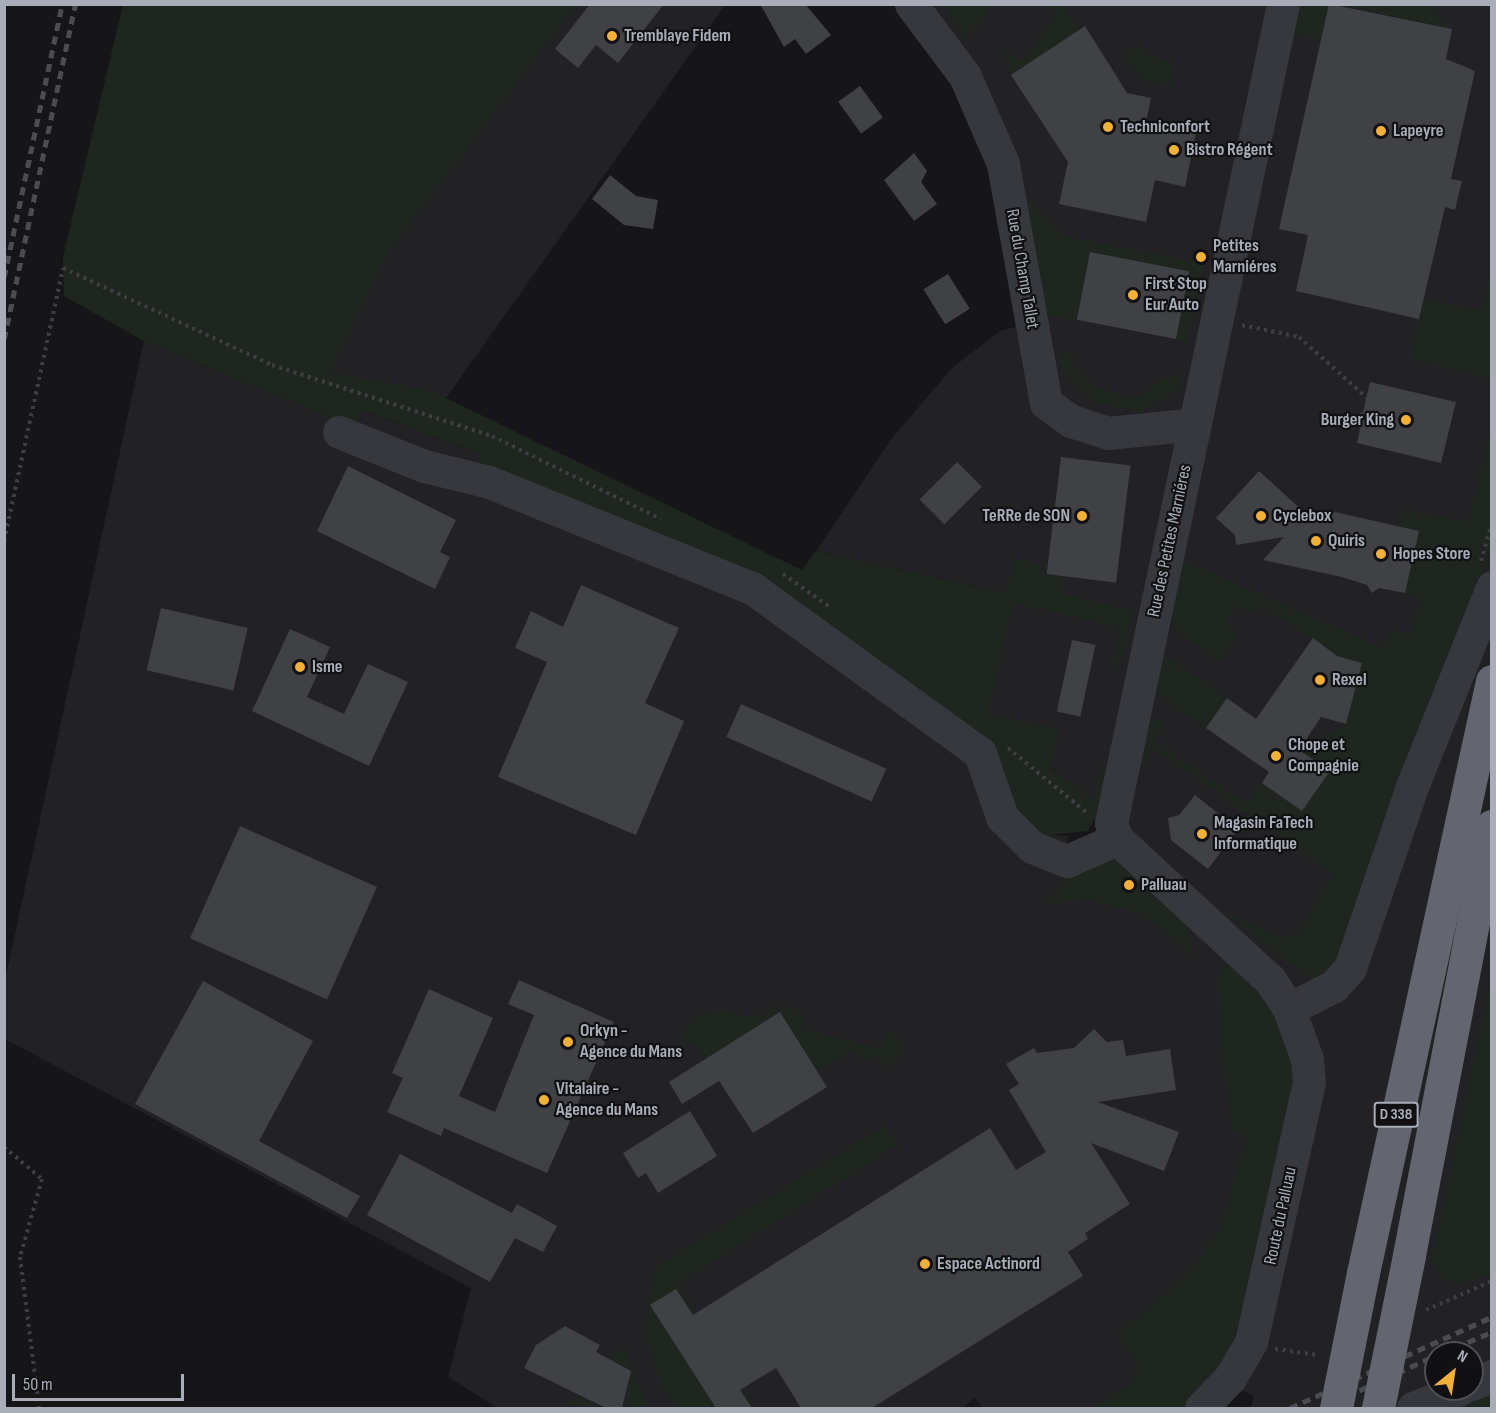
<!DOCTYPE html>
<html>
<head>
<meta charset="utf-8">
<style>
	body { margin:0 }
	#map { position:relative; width:1496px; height:1413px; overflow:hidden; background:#161618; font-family:"Sofia Sans Condensed",sans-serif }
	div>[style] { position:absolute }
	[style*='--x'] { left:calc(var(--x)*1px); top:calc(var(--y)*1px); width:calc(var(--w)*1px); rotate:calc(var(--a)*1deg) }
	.built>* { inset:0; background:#222225 }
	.green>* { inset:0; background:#1e261f }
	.building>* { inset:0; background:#404145; transform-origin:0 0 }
	.path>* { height:4px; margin-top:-2px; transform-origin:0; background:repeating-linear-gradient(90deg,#3d3f44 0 3px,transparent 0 7.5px) }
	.minor>* { height:33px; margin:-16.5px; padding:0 16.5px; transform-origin:16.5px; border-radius:16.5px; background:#37383d }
	.highway>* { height:33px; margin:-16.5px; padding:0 16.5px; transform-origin:16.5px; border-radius:16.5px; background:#63666e }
	.rail>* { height:4.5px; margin-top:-2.25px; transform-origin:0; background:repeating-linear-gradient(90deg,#4a4c52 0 8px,transparent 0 14px) }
	.highway-bridge>* { height:33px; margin:-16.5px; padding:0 16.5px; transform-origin:16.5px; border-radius:16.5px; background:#63666e }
	.dots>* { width:16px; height:16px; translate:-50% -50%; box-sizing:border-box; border:3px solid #111113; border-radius:50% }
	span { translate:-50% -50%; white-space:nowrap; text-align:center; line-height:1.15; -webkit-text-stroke:4.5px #111113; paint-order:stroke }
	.shield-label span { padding:2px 4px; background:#111113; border:2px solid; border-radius:4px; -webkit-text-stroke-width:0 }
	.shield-label { font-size:16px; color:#a8adb8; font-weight:700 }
	.poi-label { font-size:18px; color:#a8adb8; font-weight:700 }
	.left { translate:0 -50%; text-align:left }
	.right { translate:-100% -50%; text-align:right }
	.street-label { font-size:18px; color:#a8adb8 }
	.frame { position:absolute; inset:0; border:6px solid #a8adb8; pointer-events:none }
	.north { position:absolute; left:1424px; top:1341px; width:60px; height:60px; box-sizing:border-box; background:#111113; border:2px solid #4d4f55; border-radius:50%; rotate:30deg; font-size:16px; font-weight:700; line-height:24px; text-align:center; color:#a8adb8 }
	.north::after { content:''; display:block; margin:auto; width:21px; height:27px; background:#f2b134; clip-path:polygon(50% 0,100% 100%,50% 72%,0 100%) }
	.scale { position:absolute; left:12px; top:1374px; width:172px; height:27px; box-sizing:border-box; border:3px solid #a8adb8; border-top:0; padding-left:8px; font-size:18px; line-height:21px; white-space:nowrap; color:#a8adb8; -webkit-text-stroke:4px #111113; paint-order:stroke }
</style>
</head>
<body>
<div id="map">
	<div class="built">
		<i style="clip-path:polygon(317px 5px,725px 5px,446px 398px,330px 372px)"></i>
		<i style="clip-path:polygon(evenodd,911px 5px,1491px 5px,1491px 1408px,1251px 1408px,1254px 1396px,1214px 1378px,1184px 1408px,983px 1408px,975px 1398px,962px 1408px,498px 1408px,448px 1377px,471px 1288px,5px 1039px,5px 980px,144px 341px,354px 427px,362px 410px,480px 454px,765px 583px,986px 745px,1004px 769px,1010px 797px,1049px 835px,1068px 836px,1067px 860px,1116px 839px,1094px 818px,1101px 805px,980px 716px,1007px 593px,816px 551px,892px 438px,952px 368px,1000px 331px,1031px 323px,1003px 163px,911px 5px,1436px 1353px,1472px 1353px,1472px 1389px,1436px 1389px,1436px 1353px)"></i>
	</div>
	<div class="green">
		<i style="clip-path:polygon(123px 5px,576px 5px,390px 250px,330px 372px,431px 391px,802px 570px,816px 551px,1007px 593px,1014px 559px,1042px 564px,1040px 573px,1064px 577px,1061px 593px,1134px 611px,1119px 672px,1113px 665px,1120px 627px,1013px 603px,988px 714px,1059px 729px,1051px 769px,1094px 799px,1100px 767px,1109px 769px,1102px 805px,1088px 831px,1049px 835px,1026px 824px,1010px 797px,1004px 769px,986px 745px,815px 619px,480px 473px,480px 454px,363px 410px,354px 427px,144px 341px,64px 296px,63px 257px)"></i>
		<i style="clip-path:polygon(942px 5px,992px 5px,968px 39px)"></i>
		<i style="clip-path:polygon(1044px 5px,1062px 5px,1081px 29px,1011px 75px,1003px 49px,1024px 61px,1057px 13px)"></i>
		<i style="clip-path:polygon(1299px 5px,1329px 5px,1321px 40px,1293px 34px)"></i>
		<i style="clip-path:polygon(1342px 5px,1430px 5px,1452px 29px)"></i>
		<i style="clip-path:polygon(1140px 45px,1146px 55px,1174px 62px,1172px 86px,1147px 82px,1122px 56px)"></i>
		<i style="clip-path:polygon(1027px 200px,1065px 237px,1204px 263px,1187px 343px,1175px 340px,1189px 271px,1090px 252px,1076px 320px,1042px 314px)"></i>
		<i style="clip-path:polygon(1491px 271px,1491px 378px,1410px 359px,1424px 299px,1482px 311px)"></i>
		<i style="clip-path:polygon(1064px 351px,1077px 357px,1071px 363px,1095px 388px,1138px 399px,1160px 379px,1183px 375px,1180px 388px,1142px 411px,1097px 403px,1058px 364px)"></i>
		<i style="clip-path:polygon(1491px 426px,1491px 544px,1473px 615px,1336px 972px,1319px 984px,1223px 911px,1281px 938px,1299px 934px,1333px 873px,1151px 746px,1144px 765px,1138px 765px,1148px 720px,1167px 721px,1154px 740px,1247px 804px,1262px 783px,1273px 790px,1268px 797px,1274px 801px,1279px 795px,1302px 811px,1330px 772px,1299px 750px,1346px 724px,1362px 663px,1337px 656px,1261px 603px,1253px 615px,1238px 605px,1226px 625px,1238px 635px,1220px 661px,1172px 626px,1166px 611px,1179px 559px,1383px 648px,1392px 630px,1409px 636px,1421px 599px,1405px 593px,1419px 532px,1399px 527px,1403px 510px,1469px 522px)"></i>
		<i style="clip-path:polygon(1159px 650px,1227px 698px,1206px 728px,1160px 695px,1153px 681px)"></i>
		<i style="clip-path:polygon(1093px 855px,1111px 856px,1188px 926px,1194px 956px,1144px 914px,1090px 900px,1045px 903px)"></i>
		<i style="clip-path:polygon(1234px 959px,1258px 975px,1296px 1059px,1297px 1103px,1244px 1335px,1207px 1387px,1184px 1408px,1094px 1408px,1134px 1382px,1130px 1376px,1141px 1368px,1118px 1334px,1190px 1272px,1221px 1225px,1248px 1136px,1233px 1133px,1220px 1033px,1218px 972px)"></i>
		<i style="clip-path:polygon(1491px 980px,1491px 1273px,1459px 1284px,1443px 1279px,1432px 1262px)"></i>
		<i style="clip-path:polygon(772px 1004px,804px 1012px,801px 1029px,881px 1049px,887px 1032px,892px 1033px,904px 1047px,900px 1059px,886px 1067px,878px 1055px,864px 1062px,855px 1049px,817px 1071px,780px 1012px,705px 1060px,695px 1043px,687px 1047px,681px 1035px,699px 1014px,722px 1010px,744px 1017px,771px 1013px)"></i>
		<i style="clip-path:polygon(886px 1125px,898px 1145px,677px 1284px,756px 1408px,676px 1408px,659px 1380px,646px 1333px,652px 1279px,659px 1265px)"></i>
		<i style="clip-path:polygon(626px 1348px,634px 1376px,650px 1408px,625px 1408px,631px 1371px,607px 1357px)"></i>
		<i style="clip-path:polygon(1491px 1389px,1491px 1408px,1453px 1408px)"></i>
		<i style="clip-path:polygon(579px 1396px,580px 1396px,603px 1408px,568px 1405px)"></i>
	</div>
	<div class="building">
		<i style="clip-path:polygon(590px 4px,664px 4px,618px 63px,596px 45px,578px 68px,555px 49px)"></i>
		<i style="clip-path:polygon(760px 4px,805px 4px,831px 35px,806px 54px,795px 39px,784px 47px)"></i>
		<i style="clip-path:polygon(1329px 4px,1452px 29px,1446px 59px,1475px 71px,1451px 179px,1462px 181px,1455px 210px,1445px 207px,1419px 319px,1296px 291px,1308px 235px,1279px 229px)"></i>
		<i style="clip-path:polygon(1085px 26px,1127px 93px,1151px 98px,1146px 122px,1196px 133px,1185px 187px,1155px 180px,1146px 222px,1059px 204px,1068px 162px,1011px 75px)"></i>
		<i style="left:860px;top:86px;width:39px;height:27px;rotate:54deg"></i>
		<i style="clip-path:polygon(914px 153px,927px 171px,921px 182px,937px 204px,914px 221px,884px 180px)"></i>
		<i style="clip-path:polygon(610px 175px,636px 196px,658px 200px,653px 229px,624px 225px,592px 199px)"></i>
		<i style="left:1090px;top:252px;width:101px;height:69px;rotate:11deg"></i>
		<i style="left:948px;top:274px;width:41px;height:29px;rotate:58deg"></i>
		<i style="clip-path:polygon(1370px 382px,1456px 402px,1441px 463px,1357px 443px,1360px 429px,1351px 418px,1363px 412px)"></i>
		<i style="left:1061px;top:457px;width:70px;height:118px;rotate:7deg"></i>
		<i style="left:957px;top:462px;width:35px;height:53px;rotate:45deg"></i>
		<i style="clip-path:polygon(348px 466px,456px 520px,440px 552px,450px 557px,435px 589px,317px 531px)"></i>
		<i style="clip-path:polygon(1259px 471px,1315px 522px,1326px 510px,1419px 531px,1405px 593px,1379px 588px,1372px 593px,1367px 585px,1342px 577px,1263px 560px,1284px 537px,1236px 545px,1235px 535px,1216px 518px)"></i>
		<i style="clip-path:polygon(581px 585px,679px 628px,645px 703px,684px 721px,636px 835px,498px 777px,547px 662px,515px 648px,531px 611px,563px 627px)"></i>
		<i style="left:161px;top:608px;width:89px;height:64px;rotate:13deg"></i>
		<i style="clip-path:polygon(290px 629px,330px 647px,307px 697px,344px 714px,368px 664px,408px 682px,369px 766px,252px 711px)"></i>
		<i style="clip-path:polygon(1313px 638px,1337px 656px,1362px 663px,1346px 724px,1321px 717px,1299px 750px,1330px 771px,1302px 811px,1262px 783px,1269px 772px,1206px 728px,1227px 698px,1256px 719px)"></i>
		<i style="left:1072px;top:640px;width:24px;height:73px;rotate:12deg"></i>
		<i style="left:741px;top:704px;width:159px;height:36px;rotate:24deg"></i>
		<i style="clip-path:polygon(1195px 795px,1238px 829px,1208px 869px,1171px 840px,1168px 818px,1179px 815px)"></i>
		<i style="left:240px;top:826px;width:150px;height:123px;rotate:24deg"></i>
		<i style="clip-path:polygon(519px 980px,614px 1022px,547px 1173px,444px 1128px,441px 1136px,387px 1112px,403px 1078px,392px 1073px,429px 989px,493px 1018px,459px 1096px,495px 1112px,534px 1015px,508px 1004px)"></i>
		<i style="clip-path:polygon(203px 981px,313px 1041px,259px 1141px,360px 1196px,347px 1218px,135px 1104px)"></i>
		<i style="clip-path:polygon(780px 1012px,827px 1087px,753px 1133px,719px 1081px,682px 1104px,669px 1082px)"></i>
		<i style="clip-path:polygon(1094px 1029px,1107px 1042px,1123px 1040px,1126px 1056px,1170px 1049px,1176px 1090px,1098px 1102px,1179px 1132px,1164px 1171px,1091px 1143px,1130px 1204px,1085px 1233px,1088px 1239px,1068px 1252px,1083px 1276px,872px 1408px,801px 1408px,776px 1368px,740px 1390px,752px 1408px,716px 1408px,650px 1305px,676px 1289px,693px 1315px,990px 1128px,1016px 1170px,1046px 1152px,1009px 1090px,1019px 1084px,1006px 1064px,1034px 1048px,1037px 1053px,1074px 1048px)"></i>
		<i style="clip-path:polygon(690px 1111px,717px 1156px,658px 1193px,646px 1173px,638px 1178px,623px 1153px)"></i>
		<i style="clip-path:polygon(400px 1154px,512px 1213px,517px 1204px,557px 1226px,543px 1252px,515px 1238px,490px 1282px,367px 1215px)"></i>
		<i style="clip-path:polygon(565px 1326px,600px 1345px,596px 1352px,631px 1371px,622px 1408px,606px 1408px,524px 1368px,536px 1345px)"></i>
	</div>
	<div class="path">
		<i style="--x:1242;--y:325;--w:58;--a:11.9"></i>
		<i style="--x:1299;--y:337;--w:91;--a:41.9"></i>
		<i style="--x:4;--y:541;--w:279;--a:-77.8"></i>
		<i style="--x:63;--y:268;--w:230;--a:24.9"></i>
		<i style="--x:272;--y:365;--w:231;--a:17.9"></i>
		<i style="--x:492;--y:436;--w:188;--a:26.2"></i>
		<i style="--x:1481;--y:561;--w:41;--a:-74.2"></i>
		<i style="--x:783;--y:574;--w:59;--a:35.3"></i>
		<i style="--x:1008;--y:748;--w:101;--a:39.4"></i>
		<i style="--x:4;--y:1147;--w:50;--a:40.1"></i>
		<i style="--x:42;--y:1179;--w:81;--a:105.8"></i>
		<i style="--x:20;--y:1257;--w:152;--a:82.8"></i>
		<i style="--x:1426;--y:1310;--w:72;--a:-23.7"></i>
		<i style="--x:1275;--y:1349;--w:43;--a:7.9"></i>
	</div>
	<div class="minor">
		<i style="--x:911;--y:4;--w:90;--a:53.1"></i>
		<i style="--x:965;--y:76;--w:96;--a:66.6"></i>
		<i style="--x:1003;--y:164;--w:243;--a:79.8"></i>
		<i style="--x:1046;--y:403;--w:31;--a:36"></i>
		<i style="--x:1071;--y:421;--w:39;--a:18"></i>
		<i style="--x:1108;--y:433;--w:87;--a:-5.9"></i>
		<i style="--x:339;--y:432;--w:92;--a:21.8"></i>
		<i style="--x:424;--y:466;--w:67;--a:13.8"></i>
		<i style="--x:489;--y:482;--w:284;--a:22"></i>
		<i style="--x:752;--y:588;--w:281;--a:35.9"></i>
		<i style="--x:980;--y:753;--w:68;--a:71"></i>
		<i style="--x:1002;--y:817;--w:42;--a:45"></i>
		<i style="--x:1032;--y:847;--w:38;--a:22"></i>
		<i style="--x:1067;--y:861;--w:55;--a:-23.7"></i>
		<i style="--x:1289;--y:1009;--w:51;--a:-27.1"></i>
		<i style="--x:1334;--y:986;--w:24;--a:-48"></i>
		<i style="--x:1350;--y:968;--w:194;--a:-71.1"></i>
		<i style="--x:1413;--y:784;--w:212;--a:-68.1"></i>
		<i style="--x:1472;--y:1384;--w:22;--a:-22"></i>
		<i style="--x:1201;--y:1408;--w:42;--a:-46"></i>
		<i style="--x:1230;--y:1378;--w:42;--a:-59.7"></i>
		<i style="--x:1251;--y:1342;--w:266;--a:-77.4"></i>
		<i style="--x:1309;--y:1082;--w:23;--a:-95"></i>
		<i style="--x:1307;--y:1059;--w:53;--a:-109.8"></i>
		<i style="--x:1289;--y:1009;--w:35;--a:-123"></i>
		<i style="--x:1270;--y:980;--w:208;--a:-137.3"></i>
		<i style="--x:1117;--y:839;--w:17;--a:-111"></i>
		<i style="--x:1111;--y:823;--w:837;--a:-78.14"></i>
		<i style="--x:1413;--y:1408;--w:51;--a:-22"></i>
	</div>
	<div class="highway">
		<i style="--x:1409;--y:1255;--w:437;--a:-79.1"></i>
		<i style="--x:1363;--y:1273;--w:606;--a:-77.71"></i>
	</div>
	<div class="rail">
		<i style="--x:4;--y:277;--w:279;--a:-78"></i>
		<i style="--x:4;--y:339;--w:342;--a:-78"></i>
		<i style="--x:1442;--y:1353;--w:54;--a:-22.8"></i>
		<i style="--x:1290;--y:1408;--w:222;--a:-24.3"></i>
		<i style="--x:1321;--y:1408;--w:127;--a:-24.7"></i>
	</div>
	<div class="highway-bridge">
		<i style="--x:1336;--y:1408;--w:138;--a:-78.7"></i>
		<i style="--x:1378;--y:1408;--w:156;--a:-78.5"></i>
	</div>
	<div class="dots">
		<i style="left:612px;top:36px;background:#f2b134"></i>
		<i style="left:1108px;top:127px;background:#f2b134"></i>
		<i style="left:1381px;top:131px;background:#f2b134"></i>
		<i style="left:1174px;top:150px;background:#f2b134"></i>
		<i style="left:1201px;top:257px;background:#f2b134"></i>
		<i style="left:1133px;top:295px;background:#f2b134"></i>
		<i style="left:1406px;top:420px;background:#f2b134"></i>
		<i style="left:1082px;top:516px;background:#f2b134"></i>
		<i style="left:1261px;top:516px;background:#f2b134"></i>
		<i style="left:1316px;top:541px;background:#f2b134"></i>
		<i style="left:1381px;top:554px;background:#f2b134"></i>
		<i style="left:300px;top:667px;background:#f2b134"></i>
		<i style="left:1320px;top:680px;background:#f2b134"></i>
		<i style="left:1276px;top:756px;background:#f2b134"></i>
		<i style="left:1202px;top:834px;background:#f2b134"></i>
		<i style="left:1129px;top:885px;background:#f2b134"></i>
		<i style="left:568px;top:1042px;background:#f2b134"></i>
		<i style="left:544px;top:1100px;background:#f2b134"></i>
		<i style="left:925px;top:1264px;background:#f2b134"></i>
	</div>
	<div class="shield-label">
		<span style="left:1396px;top:1115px">D 338</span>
	</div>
	<div class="poi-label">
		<span class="left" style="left:624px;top:36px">Tremblaye Fidem</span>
		<span class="left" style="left:1120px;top:127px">Techniconfort</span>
		<span class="left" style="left:1393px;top:131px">Lapeyre</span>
		<span class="left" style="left:1186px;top:150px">Bistro Régent</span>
		<span class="left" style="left:1213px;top:257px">Petites<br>Marniéres</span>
		<span class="left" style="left:1145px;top:295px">First Stop<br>Eur Auto</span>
		<span class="right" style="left:1394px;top:420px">Burger King</span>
		<span class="right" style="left:1070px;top:516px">TeRRe de SON</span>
		<span class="left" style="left:1273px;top:516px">Cyclebox</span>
		<span class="left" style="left:1328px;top:541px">Quiris</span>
		<span class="left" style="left:1393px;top:554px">Hopes Store</span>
		<span class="left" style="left:312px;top:667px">Isme</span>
		<span class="left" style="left:1332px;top:680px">Rexel</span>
		<span class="left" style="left:1288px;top:756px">Chope et<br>Compagnie</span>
		<span class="left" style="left:1214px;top:834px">Magasin FaTech<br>Informatique</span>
		<span class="left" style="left:1141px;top:885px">Palluau</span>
		<span class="left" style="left:580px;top:1042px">Orkyn -<br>Agence du Mans</span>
		<span class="left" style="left:556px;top:1100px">Vitalaire -<br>Agence du Mans</span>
		<span class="left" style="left:937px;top:1264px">Espace Actinord</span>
	</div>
	<div class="street-label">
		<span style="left:1022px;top:269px;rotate:80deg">Rue du Champ Tallet</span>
		<span style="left:1170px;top:541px;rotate:-78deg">Rue des Petites Marniéres</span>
		<span style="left:1281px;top:1216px;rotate:-78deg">Route du Palluau</span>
	</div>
	<div class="frame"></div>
	<div class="north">N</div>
	<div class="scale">50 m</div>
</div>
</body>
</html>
